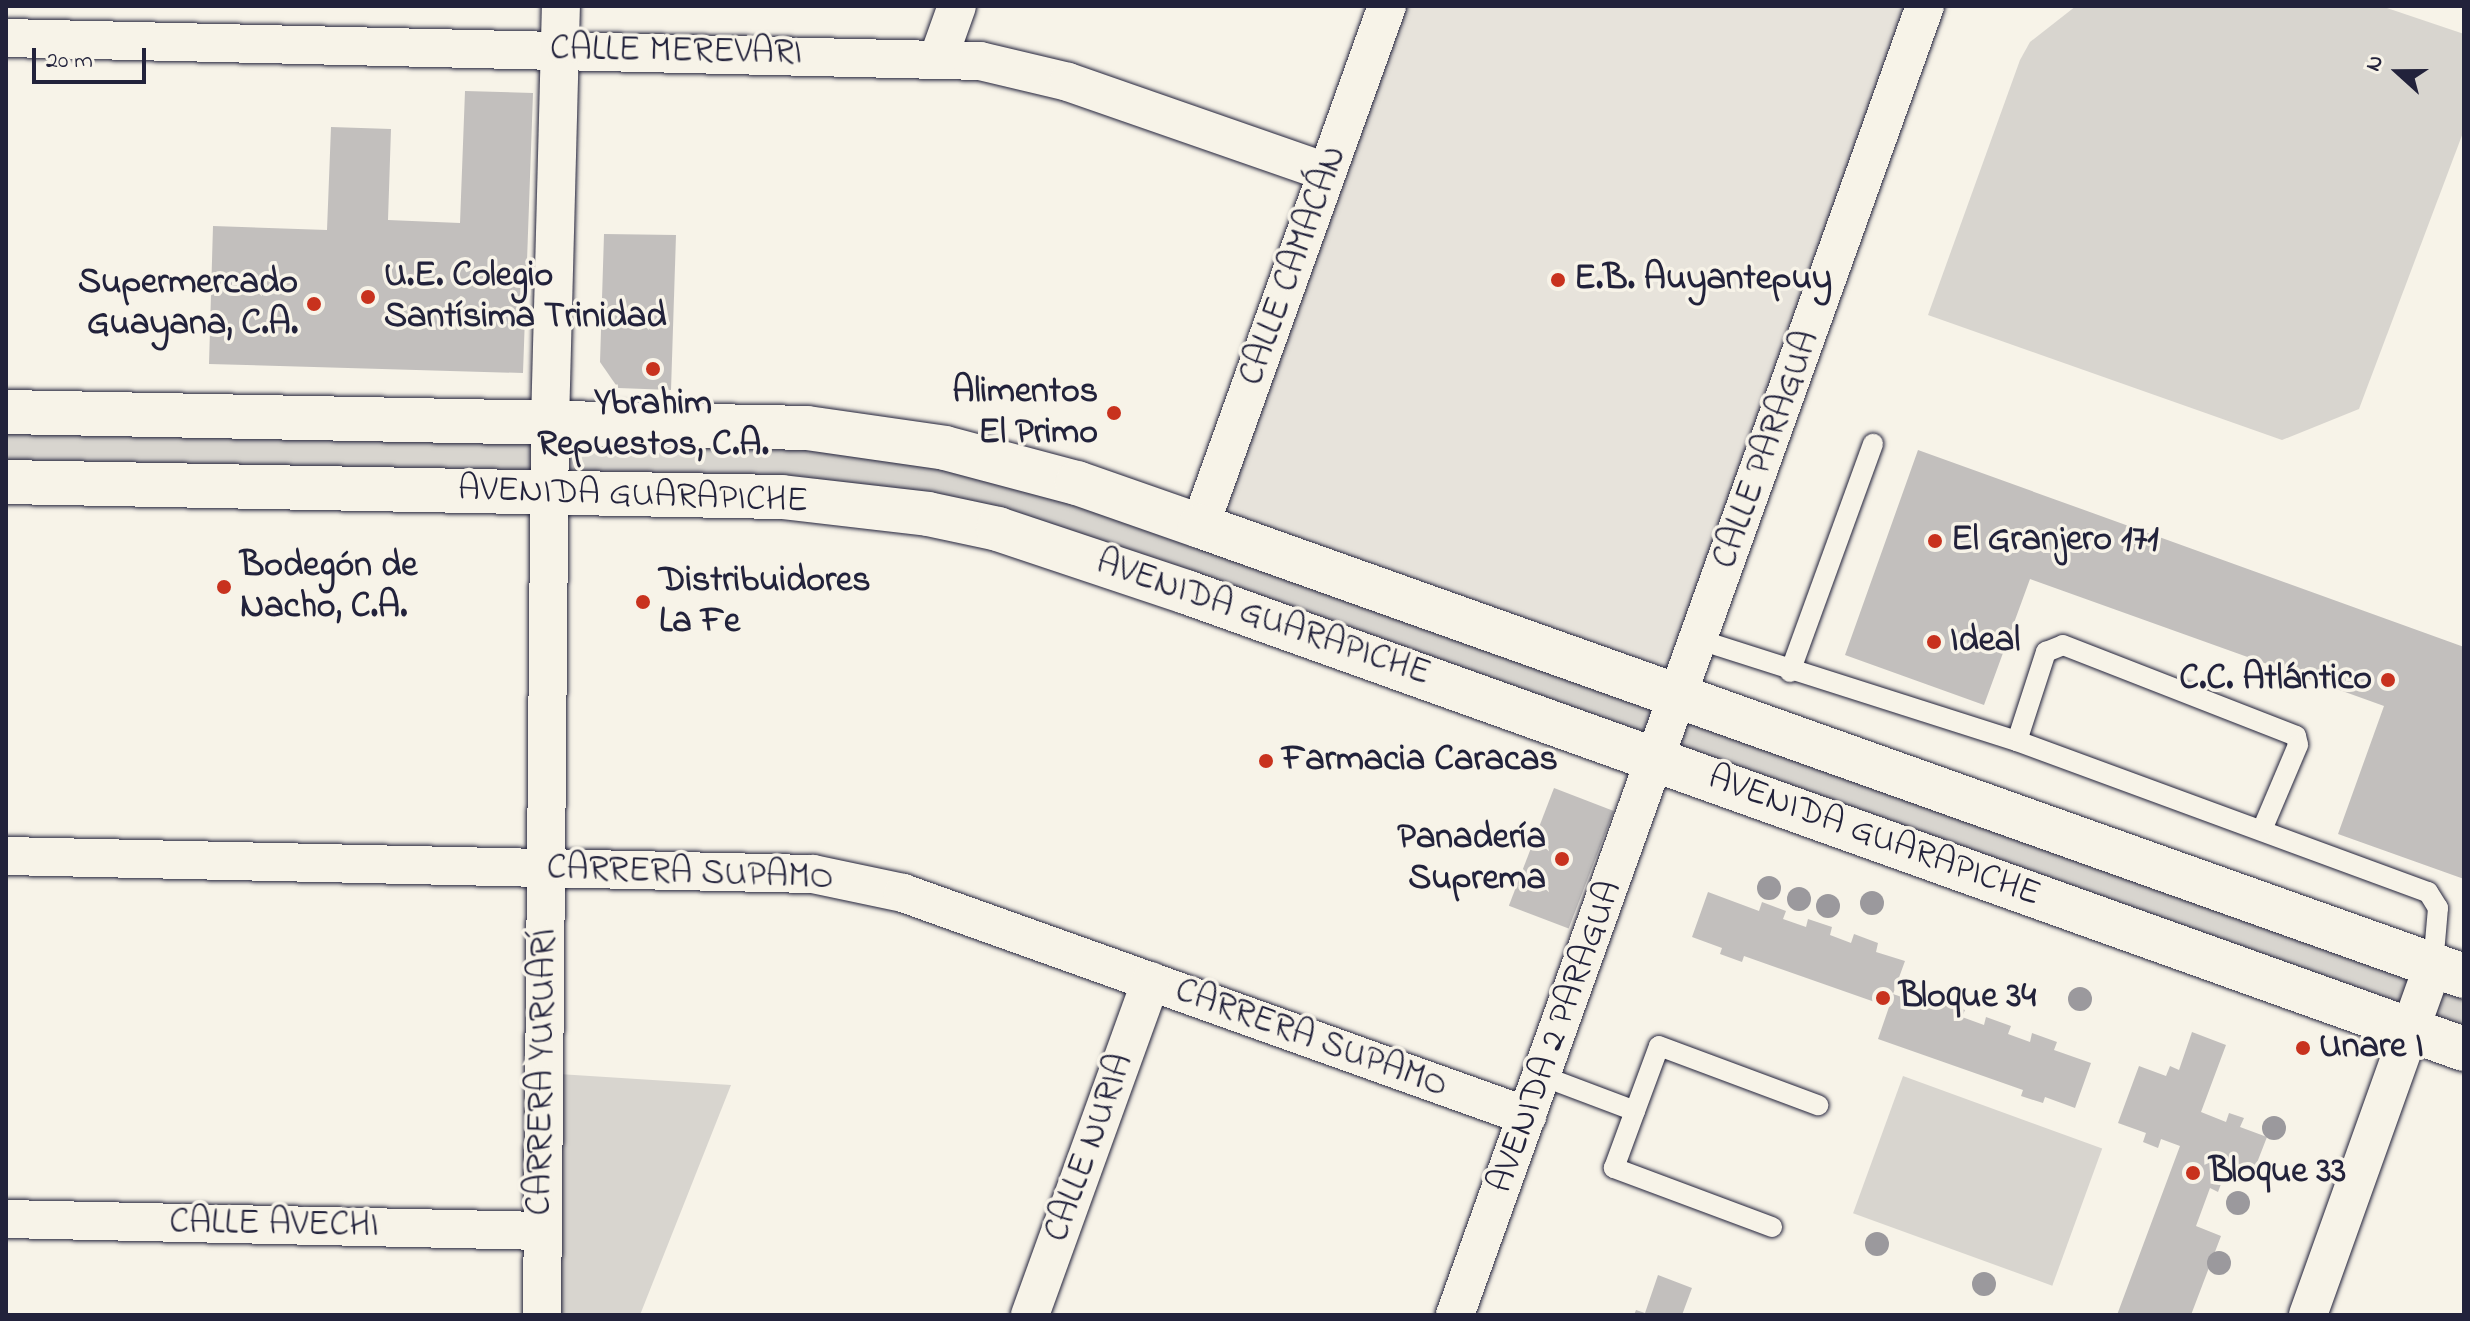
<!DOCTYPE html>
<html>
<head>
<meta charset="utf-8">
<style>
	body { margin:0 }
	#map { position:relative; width:2470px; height:1321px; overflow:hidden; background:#f7f3e8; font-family:"Indie Flower",sans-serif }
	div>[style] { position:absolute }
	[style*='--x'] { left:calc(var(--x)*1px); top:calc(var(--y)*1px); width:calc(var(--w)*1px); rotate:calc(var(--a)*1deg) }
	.built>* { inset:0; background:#e7e3db }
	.green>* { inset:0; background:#d8d5cf; transform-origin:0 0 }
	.building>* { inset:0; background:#c2bfbd; transform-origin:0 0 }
	.roads { filter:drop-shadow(0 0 2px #22223b) drop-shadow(0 0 2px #22223b) }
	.lane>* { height:20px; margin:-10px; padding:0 10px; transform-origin:10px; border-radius:10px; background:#f7f3e8 }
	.street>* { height:38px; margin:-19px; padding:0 19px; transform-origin:19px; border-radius:19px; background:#f7f3e8 }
	.secondary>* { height:44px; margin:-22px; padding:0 22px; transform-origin:22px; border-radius:22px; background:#f7f3e8 }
	.trees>* { width:24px; height:24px; margin:-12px; border-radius:50%; background:#9b999d }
	.dots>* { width:22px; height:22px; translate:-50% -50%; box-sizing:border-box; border:4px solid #f7f3e8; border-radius:50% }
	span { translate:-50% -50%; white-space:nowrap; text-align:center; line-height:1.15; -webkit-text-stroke:7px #f7f3e8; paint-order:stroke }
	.street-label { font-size:36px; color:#22223b }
	.poi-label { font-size:36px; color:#22223b; font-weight:700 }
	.left { translate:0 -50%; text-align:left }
	.right { translate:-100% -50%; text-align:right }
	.frame { position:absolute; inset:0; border:8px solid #22223b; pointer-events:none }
	.north { position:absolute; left:2358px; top:32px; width:80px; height:80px; -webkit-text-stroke:6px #f7f3e8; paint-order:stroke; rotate:291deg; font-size:22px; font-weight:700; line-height:32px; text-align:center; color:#22223b }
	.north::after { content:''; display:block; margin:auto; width:28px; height:36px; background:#22223b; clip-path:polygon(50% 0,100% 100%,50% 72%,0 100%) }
	.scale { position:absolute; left:32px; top:48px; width:114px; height:36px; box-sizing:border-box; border:4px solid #22223b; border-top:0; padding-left:10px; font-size:24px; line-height:28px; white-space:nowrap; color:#22223b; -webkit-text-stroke:6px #f7f3e8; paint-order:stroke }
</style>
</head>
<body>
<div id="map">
	<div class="built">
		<i style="clip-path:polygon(1387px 6px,1925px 6px,1680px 696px,1200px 526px)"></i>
	</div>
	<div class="green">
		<i style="clip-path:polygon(2076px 6px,2381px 6px,2464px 34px,2464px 130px,2359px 409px,2282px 440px,1928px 315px,2020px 60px,2030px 42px)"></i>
		<i style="clip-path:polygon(6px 412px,881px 437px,2464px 976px,2464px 1049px,928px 514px,6px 482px)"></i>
		<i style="clip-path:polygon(543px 1073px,731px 1085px,640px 1315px,542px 1315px)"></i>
		<i style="left:1903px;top:1076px;width:212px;height:146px;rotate:20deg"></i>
	</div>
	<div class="building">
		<i style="clip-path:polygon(465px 91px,533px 93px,523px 373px,209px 364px,213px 226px,327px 230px,331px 127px,391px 129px,388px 220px,460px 223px)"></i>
		<i style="clip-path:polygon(604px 234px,676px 235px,671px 390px,618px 388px,600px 362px)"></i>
		<i style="clip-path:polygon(1918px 450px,2464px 647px,2464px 879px,2338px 834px,2384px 706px,2030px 579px,1984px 705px,1845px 655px)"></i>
		<i style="left:1554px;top:788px;width:64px;height:126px;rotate:21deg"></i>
		<i style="clip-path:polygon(1708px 892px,1759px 911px,1762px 902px,1786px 911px,1783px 919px,1806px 927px,1808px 919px,1832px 927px,1830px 935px,1851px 943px,1854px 934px,1878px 943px,1876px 952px,1905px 961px,1893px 994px,1937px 1009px,1940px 1001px,1965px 1010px,1962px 1017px,1984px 1025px,1986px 1017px,2011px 1026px,2008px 1034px,2030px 1042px,2032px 1033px,2057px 1042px,2054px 1050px,2091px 1063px,2075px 1108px,2045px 1097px,2043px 1103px,2021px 1096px,2023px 1090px,1878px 1039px,1889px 1007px,1744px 956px,1742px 962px,1720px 954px,1722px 948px,1692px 937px)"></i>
		<i style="clip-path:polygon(2192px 1032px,2226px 1045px,2201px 1112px,2226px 1122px,2229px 1113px,2244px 1118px,2240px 1127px,2267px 1137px,2253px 1173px,2221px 1161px,2216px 1174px,2224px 1176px,2218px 1192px,2210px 1188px,2196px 1226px,2221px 1236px,2191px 1315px,2117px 1315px,2180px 1146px,2161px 1139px,2158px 1148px,2143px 1142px,2146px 1133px,2118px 1123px,2139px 1066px,2166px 1076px,2170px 1066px,2179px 1070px)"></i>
		<i style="clip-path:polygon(1658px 1275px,1692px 1288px,1682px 1315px,1634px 1315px,1636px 1310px,1645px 1313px)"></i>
	</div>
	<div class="roads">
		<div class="lane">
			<i style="--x:1700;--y:640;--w:333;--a:17.7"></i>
			<i style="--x:2017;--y:741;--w:438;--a:20.2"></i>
			<i style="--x:2428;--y:892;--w:19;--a:58"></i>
			<i style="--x:2438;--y:908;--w:57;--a:95"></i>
			<i style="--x:1790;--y:672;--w:243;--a:-70"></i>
			<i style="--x:2017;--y:741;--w:94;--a:-72"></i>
			<i style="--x:2046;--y:652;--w:18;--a:-22"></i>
			<i style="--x:2063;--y:645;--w:250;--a:21.3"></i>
			<i style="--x:2296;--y:736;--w:9;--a:77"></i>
			<i style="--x:2298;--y:745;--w:92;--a:113"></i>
			<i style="--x:1542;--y:1076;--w:99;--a:20.6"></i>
			<i style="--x:1772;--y:1227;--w:169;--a:-159.5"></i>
			<i style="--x:1614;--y:1168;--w:61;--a:-69.8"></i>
			<i style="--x:1635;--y:1111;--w:69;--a:-69.7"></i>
			<i style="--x:1659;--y:1046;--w:170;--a:20.4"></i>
		</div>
		<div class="street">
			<i style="--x:6;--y:38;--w:974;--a:1.35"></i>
			<i style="--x:980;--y:61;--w:90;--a:13.4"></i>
			<i style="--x:1068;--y:82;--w:274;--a:19.2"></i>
			<i style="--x:938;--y:59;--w:56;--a:-70.3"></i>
			<i style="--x:1200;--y:526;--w:553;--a:-70.22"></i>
			<i style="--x:6;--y:856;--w:807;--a:1.28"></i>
			<i style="--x:813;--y:874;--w:92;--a:11.9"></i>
			<i style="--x:903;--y:893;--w:663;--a:19.67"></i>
			<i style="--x:6;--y:1219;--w:535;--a:1.28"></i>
			<i style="--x:542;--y:1315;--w:892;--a:-89.49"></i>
			<i style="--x:550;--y:423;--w:417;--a:-88.5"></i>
			<i style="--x:1030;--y:1315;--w:355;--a:-70.1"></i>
			<i style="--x:1455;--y:1315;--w:1391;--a:-70.25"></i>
			<i style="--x:2308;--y:1315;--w:372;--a:-70.3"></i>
		</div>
		<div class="secondary">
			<i style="--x:6;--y:412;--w:801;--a:1.14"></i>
			<i style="--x:807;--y:428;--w:139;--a:8.2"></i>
			<i style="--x:945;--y:448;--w:137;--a:14.9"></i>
			<i style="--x:1077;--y:483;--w:130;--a:19.3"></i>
			<i style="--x:1200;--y:526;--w:1342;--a:19.6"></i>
			<i style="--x:6;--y:482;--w:776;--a:1.11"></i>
			<i style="--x:782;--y:497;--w:147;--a:6.6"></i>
			<i style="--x:928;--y:514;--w:72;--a:12.1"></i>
			<i style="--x:998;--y:529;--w:198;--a:18.5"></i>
			<i style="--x:1186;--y:592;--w:1357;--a:19.68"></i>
		</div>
	</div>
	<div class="trees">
		<i style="left:1769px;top:888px"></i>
		<i style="left:1799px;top:899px"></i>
		<i style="left:1872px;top:903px"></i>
		<i style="left:1828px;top:906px"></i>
		<i style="left:2080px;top:999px"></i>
		<i style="left:2274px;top:1128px"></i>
		<i style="left:2238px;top:1203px"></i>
		<i style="left:1877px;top:1244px"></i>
		<i style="left:2219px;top:1263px"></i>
		<i style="left:1984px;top:1284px"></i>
	</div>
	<div class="dots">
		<i style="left:1558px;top:280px;background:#c8321e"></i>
		<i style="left:368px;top:297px;background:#c8321e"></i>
		<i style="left:314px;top:304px;background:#c8321e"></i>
		<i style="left:653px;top:369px;background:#c8321e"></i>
		<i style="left:1114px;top:413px;background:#c8321e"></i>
		<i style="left:1935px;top:541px;background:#c8321e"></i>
		<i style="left:224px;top:587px;background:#c8321e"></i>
		<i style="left:643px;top:602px;background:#c8321e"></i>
		<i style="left:1934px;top:642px;background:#c8321e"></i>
		<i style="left:2388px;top:680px;background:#c8321e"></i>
		<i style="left:1266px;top:761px;background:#c8321e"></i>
		<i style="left:1562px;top:859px;background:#c8321e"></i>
		<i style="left:1883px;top:998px;background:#c8321e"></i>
		<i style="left:2303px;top:1048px;background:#c8321e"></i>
		<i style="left:2193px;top:1173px;background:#c8321e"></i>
	</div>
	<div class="street-label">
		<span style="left:676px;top:52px;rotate:1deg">CALLE MEREVARI</span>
		<span style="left:1294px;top:266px;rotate:-70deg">CALLE CAMACÁN</span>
		<span style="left:1767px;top:450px;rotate:-70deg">CALLE PARAGUA</span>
		<span style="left:633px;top:496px;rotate:2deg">AVENIDA GUARAPICHE</span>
		<span style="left:1263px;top:619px;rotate:19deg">AVENIDA GUARAPICHE</span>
		<span style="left:1874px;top:837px;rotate:20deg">AVENIDA GUARAPICHE</span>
		<span style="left:690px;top:874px;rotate:2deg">CARRERA SUPAMO</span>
		<span style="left:1556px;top:1037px;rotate:-70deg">AVENIDA 2 PARAGUA</span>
		<span style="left:1311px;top:1039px;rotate:20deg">CARRERA SUPAMO</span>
		<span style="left:543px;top:1072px;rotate:-89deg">CARRERA YURUARÍ</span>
		<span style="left:1090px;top:1148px;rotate:-70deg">CALLE NURIA</span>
		<span style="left:274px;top:1225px;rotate:1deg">CALLE AVECHI</span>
	</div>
	<div class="poi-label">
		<span class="left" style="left:384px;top:297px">U.E. Colegio<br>Santísima Trinidad</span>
		<span class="left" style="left:1574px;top:280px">E.B. Auyantepuy</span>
		<span class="right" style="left:298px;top:304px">Supermercado<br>Guayana, C.A.</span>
		<span class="right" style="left:1098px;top:413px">Alimentos<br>El Primo</span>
		<span style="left:653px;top:425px">Ybrahim<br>Repuestos, C.A.</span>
		<span class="left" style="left:1951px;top:541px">El Granjero 171</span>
		<span class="left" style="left:240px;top:587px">Bodegón de<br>Nacho, C.A.</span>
		<span class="left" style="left:659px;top:602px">Distribuidores<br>La Fe</span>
		<span class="left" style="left:1950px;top:642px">Ideal</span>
		<span class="right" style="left:2372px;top:680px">C.C. Atlántico</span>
		<span class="left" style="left:1282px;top:761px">Farmacia Caracas</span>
		<span class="right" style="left:1546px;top:859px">Panadería<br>Suprema</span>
		<span class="left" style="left:1899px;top:998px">Bloque 34</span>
		<span class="left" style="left:2319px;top:1048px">Unare I</span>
		<span class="left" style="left:2209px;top:1173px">Bloque 33</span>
	</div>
	<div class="frame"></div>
	<div class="north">N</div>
	<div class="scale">20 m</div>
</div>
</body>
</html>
